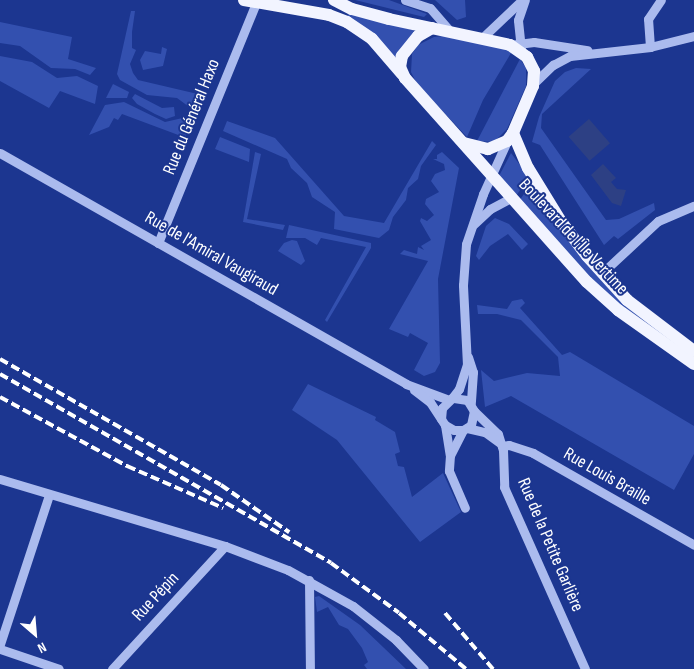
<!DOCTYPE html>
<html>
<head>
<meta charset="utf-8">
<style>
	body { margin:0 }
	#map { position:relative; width:694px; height:669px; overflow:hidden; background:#1c3690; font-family:"Sofia Sans Condensed",sans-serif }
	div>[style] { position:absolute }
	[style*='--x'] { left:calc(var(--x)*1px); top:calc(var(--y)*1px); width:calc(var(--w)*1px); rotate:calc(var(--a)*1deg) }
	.green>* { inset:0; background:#3350af }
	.water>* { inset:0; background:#2d4084; transform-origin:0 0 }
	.minor>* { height:9px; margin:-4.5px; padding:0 4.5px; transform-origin:4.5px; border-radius:4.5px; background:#abbbee }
	.major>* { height:12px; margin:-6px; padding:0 6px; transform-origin:6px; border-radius:6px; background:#f2f4ff }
	.rail>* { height:4px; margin-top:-2px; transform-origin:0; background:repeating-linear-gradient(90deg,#fff 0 9px,transparent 0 13px) }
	span { translate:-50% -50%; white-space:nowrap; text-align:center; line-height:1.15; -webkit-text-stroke:4px #1c3690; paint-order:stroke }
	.street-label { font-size:18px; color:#fff }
	.north { position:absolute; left:10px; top:609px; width:50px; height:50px; -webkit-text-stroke:4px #1c3690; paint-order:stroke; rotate:153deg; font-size:14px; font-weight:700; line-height:20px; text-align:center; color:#fff }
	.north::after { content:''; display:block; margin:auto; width:18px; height:22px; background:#fff; clip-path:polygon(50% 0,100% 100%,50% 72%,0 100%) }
</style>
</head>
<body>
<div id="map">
	<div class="green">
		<i style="clip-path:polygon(355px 0,389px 0,427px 14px,424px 17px)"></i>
		<i style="clip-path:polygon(435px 0,465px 0,466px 17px,457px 20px)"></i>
		<i style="clip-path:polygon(131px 11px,135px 11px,132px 32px,132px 48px,136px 50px,130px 64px,133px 73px,138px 80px,202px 95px,196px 112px,177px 98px,147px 95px,120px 80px,117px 74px)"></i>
		<i style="clip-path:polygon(349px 13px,413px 30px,414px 32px,397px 60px,347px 17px)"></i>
		<i style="clip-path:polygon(0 22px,72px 37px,68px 59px,96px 68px,90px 75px,75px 69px,51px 68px,20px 46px,0 43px)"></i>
		<i style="clip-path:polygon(444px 36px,508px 49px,511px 53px,483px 100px,467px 137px,417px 84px,411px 72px,412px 54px,418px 45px,434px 37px)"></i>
		<i style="clip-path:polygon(162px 47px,167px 49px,163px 66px,143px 70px,140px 60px,145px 51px,161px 54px)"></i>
		<i style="clip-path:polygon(0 56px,32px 62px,57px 78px,77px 76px,98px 86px,95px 104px,60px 91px,49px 108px,0 81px)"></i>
		<i style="clip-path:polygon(520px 59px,526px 68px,526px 86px,507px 129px,494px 142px,477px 141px)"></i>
		<i style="clip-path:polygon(576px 68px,591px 69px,542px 114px,541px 128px,606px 220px,619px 219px,654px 203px,655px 210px,618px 239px,614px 236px,604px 245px,540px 145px,532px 142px,539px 117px,555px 81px,565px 72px)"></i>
		<i style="clip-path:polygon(113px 84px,129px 92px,127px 98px,106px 98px)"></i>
		<i style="clip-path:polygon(135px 94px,162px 108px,174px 107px,175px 116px,166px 119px,155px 114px,137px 104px,132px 98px)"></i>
		<i style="clip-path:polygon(124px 102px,165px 122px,187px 117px,193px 120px,186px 136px,181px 136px,122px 114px,118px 120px,114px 118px,109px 127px,89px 135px,105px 105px)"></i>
		<i style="clip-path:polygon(227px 121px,275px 138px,344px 216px,384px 223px,432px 141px,436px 145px,421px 166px,418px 179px,408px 188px,406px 200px,393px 217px,389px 230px,379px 238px,334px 229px,335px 212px,312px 197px,307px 183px,291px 168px,287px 159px,223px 131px)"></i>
		<i style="clip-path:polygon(220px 137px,250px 149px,249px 162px,215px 149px)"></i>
		<i style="clip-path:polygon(255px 152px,261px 154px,247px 219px,285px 225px,283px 230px,243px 222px)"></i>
		<i style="clip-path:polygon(442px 152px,459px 168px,438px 279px,440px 363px,435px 372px,424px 376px,414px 370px,428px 343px,410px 333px,408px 337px,389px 329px,428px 261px,400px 254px,404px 250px,417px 254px,418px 247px,424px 250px,421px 246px,431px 240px,420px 221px,421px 218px,427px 221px,434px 215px,425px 204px,426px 199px,439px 192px,431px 181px,435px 174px,445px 170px,444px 164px,433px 159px,437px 159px,437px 155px)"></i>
		<i style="clip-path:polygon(511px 153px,529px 177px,516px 196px,499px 176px)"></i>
		<i style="clip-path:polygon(533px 181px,559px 225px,694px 361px,599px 288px,519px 201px)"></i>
		<i style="clip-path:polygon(495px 218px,509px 224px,528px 244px,522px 250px,508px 234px,490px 246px,479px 260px,476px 256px,486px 226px)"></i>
		<i style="clip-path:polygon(289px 225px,371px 243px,371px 248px,327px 322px,325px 320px,366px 247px,321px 238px,317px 245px,305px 238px,286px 238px)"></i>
		<i style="clip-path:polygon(292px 240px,297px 241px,305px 261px,301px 265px,278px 251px,284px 243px)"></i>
		<i style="clip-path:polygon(522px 299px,525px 303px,520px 308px,562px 355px,570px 352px,694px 426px,694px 454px,674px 490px,511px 396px,485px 407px,481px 370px,494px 381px,527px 373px,560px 376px,558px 357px,521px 320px,497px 314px,478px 314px,477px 305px,507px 309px,512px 301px)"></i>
		<i style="clip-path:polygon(308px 384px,376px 417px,375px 420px,395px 432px,400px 452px,395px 454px,398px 466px,404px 467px,412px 497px,443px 473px,461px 512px,420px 542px,337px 440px,292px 410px)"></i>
		<i style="clip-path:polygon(319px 596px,360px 625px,406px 669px,367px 669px,364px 665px,368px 662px,362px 648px,348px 629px,339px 625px,328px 607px,317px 612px,315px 597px)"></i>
	</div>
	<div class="water">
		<i style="left:589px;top:119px;width:32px;height:27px;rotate:49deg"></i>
		<i style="clip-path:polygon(603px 164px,616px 178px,611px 182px,617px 189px,626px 190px,621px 206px,612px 203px,591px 175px)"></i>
	</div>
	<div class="minor">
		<i style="--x:405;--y:0;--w:26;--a:18"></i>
		<i style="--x:430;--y:8;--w:30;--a:49"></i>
		<i style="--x:482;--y:38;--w:55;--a:-43.5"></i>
		<i style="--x:510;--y:45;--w:24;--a:-7"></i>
		<i style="--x:534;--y:42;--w:54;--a:8.6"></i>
		<i style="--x:650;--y:47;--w:28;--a:-94"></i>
		<i style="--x:648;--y:19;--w:23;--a:-56"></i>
		<i style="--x:521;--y:49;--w:29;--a:-96"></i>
		<i style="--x:518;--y:20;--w:21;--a:-71"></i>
		<i style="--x:533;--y:84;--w:28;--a:-44"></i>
		<i style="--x:553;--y:65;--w:19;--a:-28"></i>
		<i style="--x:570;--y:56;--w:81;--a:-6.4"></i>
		<i style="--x:650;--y:47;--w:45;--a:-14"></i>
		<i style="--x:0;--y:153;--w:467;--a:29.6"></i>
		<i style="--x:406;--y:384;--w:46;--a:20.4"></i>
		<i style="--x:474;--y:224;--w:22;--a:-43"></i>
		<i style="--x:490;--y:209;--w:24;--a:-28"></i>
		<i style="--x:158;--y:243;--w:259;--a:-67.8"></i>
		<i style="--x:602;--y:273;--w:76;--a:-42.9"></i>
		<i style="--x:658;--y:221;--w:39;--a:-23"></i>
		<i style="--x:468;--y:357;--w:16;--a:72"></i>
		<i style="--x:473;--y:372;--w:31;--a:94"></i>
		<i style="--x:414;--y:390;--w:20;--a:37"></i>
		<i style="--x:430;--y:402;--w:27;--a:57"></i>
		<i style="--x:445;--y:425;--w:10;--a:29"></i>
		<i style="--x:454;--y:430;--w:9;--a:0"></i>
		<i style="--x:463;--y:430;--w:9;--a:-32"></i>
		<i style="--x:471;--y:425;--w:14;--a:-78"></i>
		<i style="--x:474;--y:411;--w:13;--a:-122"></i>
		<i style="--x:467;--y:400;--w:15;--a:-172"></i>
		<i style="--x:452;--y:398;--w:14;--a:135"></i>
		<i style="--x:442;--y:408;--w:11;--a:95"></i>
		<i style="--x:452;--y:398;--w:11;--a:-52"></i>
		<i style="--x:459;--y:389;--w:25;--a:-72"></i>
		<i style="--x:467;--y:365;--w:80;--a:-92.9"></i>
		<i style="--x:463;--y:285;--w:41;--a:-85.8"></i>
		<i style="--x:466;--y:244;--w:53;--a:-71.2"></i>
		<i style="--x:483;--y:194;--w:58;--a:-65.6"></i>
		<i style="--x:474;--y:411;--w:33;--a:44"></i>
		<i style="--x:498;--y:434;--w:17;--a:73"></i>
		<i style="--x:503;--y:450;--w:37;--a:88"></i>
		<i style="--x:504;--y:487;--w:199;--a:66"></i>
		<i style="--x:445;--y:425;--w:30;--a:81"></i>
		<i style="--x:467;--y:428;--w:18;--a:13"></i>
		<i style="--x:485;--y:432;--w:17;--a:36"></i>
		<i style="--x:463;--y:430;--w:28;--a:117"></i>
		<i style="--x:450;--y:455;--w:16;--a:94"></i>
		<i style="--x:449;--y:471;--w:40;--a:66.6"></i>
		<i style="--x:502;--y:446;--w:7;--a:-8"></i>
		<i style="--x:509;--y:445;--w:25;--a:18"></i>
		<i style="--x:533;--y:453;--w:185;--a:29.7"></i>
		<i style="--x:0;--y:479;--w:235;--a:16.6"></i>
		<i style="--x:225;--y:546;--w:67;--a:20.9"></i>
		<i style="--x:288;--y:570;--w:74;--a:29"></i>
		<i style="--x:353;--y:606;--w:55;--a:38.3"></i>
		<i style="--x:396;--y:640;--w:40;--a:46"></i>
		<i style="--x:309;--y:580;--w:89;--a:89.4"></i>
		<i style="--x:0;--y:644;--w:157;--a:-71.8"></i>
		<i style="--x:0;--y:649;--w:62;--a:18.7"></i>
		<i style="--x:112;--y:669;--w:167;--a:-47.4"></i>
	</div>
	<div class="major">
		<i style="--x:244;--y:0;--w:86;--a:10"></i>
		<i style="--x:329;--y:15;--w:19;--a:21"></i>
		<i style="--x:347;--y:22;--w:30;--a:34"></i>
		<i style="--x:372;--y:39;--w:46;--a:49.4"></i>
		<i style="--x:334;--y:0;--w:20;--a:27"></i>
		<i style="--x:352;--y:9;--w:38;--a:15"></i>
		<i style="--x:389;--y:19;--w:124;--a:12.1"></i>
		<i style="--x:510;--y:45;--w:21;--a:35"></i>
		<i style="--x:527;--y:57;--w:16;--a:63"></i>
		<i style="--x:534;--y:71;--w:15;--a:94"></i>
		<i style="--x:533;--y:86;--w:51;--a:113.1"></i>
		<i style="--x:513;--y:133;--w:10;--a:127"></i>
		<i style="--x:507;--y:141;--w:21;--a:157"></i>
		<i style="--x:488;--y:149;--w:25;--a:-166"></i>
		<i style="--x:432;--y:28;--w:16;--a:150"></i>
		<i style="--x:418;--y:36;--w:26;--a:129"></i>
		<i style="--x:402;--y:56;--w:11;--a:100"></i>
		<i style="--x:400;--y:67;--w:12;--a:66"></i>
		<i style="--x:405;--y:78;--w:273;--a:48.3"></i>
		<i style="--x:587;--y:282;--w:42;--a:42.1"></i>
		<i style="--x:618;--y:310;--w:93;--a:35.4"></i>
		<i style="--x:513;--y:133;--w:38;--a:67"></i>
		<i style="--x:528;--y:168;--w:61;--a:58.4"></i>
		<i style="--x:560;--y:220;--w:45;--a:53.1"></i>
		<i style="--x:587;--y:256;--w:59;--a:47.7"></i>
		<i style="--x:627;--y:300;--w:84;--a:37.3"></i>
	</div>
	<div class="rail">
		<i style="--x:0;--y:359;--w:254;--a:29.7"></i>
		<i style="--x:221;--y:485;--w:83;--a:34.7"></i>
		<i style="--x:0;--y:374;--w:381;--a:29.7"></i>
		<i style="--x:331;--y:563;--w:84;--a:36.3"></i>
		<i style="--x:399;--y:613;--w:87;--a:39.9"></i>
		<i style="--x:0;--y:397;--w:145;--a:28.5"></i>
		<i style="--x:127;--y:466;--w:105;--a:23.6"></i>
		<i style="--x:445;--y:613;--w:74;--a:49.4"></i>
	</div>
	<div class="street-label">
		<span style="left:192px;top:117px;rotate:-68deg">Rue du Général Haxo</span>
		<span style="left:573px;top:237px;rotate:47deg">Boulevard de l'Île Vertime</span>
		<span style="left:211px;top:254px;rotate:30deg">Rue de l'Amiral Vaugiraud</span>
		<span style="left:607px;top:477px;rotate:30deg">Rue Louis Braille</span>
		<span style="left:550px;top:545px;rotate:67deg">Rue de la Petite Garlière</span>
		<span style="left:156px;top:597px;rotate:-47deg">Rue Pépin</span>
	</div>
	<div class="north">N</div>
</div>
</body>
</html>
